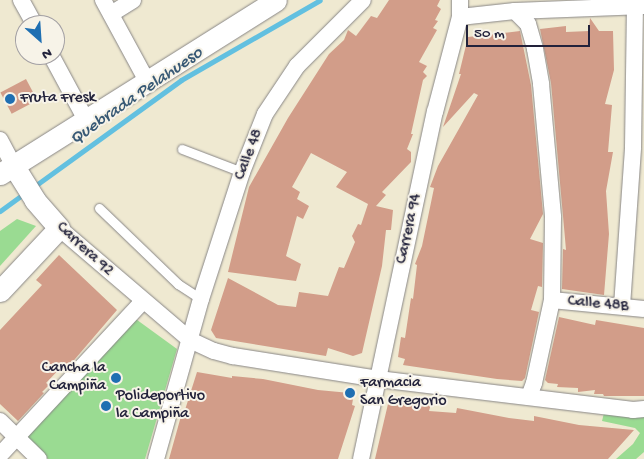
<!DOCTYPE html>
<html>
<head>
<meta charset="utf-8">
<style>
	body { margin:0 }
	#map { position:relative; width:644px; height:459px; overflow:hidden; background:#efe9d1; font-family:"Gochi Hand",sans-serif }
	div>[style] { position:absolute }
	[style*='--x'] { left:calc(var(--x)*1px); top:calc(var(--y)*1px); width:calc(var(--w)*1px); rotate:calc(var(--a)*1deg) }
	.green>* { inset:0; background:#9adb92 }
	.stream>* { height:5px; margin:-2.5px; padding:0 2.5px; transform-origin:2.5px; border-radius:2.5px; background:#62c0e0 }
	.building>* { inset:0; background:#d29d89; transform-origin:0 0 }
	.roads { filter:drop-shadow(0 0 1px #888686) drop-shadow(0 0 1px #888686) }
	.service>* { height:9px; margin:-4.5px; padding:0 4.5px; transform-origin:4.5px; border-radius:4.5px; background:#fff }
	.minor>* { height:16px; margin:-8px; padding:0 8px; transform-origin:8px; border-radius:8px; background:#fff }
	.tertiary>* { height:21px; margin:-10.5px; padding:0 10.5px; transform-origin:10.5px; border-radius:10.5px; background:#fff }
	.dots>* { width:14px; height:14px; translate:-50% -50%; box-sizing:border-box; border:2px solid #f7f3e8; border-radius:50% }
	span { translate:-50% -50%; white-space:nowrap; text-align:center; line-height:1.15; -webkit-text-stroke:4px #f7f3e8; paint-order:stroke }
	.poi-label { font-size:16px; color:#22223b }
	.left { translate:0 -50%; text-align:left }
	.right { translate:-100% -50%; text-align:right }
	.street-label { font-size:16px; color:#22223b }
	.water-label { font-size:18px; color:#385975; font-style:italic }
	.north { position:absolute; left:15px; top:15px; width:50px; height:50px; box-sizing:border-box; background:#f7f3e8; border:1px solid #a29fa3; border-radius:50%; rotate:154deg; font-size:14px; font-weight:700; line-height:20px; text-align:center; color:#22223b }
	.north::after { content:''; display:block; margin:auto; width:18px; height:22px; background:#1f6fb2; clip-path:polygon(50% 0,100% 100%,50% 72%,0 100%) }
	.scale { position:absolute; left:466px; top:25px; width:124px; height:22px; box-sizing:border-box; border:2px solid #22223b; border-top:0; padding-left:6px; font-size:15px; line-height:18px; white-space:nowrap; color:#22223b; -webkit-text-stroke:4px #f7f3e8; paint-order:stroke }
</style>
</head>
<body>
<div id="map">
	<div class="green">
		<i style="clip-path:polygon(17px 219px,36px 226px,0 266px,0 231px)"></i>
		<i style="clip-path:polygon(133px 317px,177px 349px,145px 459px,48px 459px,27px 437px)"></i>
		<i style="clip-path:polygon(604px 413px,644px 414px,644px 452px,636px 459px,616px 459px,633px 444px,640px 433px,635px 428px,602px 421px)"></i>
	</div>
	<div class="stream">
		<i style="--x:32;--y:188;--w:184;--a:-35.9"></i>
		<i style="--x:181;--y:80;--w:160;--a:-29.9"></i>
		<i style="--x:0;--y:211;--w:31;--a:-36"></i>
	</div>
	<div class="building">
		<i style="clip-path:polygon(389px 0,440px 0,437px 6px,441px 9px,435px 20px,438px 21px,433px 28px,437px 30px,419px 62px,427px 66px,423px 72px,427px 76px,423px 80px,411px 134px,413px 134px,407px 149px,411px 152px,411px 162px,382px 192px,386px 195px,376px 206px,393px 210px,391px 230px,386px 230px,382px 266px,362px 353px,353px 356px,328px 348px,326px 356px,216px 338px,211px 330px,228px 278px,278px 305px,296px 307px,299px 292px,328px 296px,339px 267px,344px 268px,355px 242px,352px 236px,358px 224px,361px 225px,368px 204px,336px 187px,347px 172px,311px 153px,292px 187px,300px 192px,297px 199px,309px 206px,303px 219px,297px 216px,286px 256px,301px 264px,296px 281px,228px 272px,249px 187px,288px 118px,329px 54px,344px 40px,348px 30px,356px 36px,371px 16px,377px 18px)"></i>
		<i style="clip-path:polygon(590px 18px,599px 31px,613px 31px,614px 70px,605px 104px,612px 105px,608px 152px,613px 152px,606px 191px,609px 234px,604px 295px,562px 289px,563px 249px,566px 250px,563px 216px,551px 83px,540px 29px,566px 26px,566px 32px,589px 31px)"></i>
		<i style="clip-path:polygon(520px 31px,531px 85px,543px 214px,530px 239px,543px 243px,542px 287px,538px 286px,531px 310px,539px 312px,525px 378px,522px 381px,497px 379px,403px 365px,405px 359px,398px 357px,401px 337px,405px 338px,411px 298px,413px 299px,417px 265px,415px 264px,422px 246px,434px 188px,430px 187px,438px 166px,478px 95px,474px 93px,443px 127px,461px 74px,459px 74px,468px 37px)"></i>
		<i style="left:26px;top:79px;width:24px;height:29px;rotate:62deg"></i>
		<i style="clip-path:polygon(59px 255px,117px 310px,69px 366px,65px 363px,46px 383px,49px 385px,42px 392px,44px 393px,18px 421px,0 404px,0 330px,42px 285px,36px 280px)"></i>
		<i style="clip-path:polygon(559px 317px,595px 325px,596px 320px,644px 328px,644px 396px,604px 396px,603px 394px,594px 394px,595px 390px,578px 392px,578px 388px,557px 387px,558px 384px,548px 383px,545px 380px)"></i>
		<i style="clip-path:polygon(197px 372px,232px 378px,232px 376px,263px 379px,318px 390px,350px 393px,353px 399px,352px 405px,355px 406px,338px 459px,169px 459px,183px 409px,185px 410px)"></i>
		<i style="clip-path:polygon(397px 399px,431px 404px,429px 411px,456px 413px,457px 408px,509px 418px,534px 421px,534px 416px,579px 425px,634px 430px,608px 459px,375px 459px,388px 404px)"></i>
	</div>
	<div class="roads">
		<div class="service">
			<i style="--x:182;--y:149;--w:64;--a:21"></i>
			<i style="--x:99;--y:208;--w:110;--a:43.9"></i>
			<i style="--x:178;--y:284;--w:27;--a:33"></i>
		</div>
		<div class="minor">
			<i style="--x:21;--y:0;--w:29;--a:61"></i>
			<i style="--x:103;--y:0;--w:92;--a:61.5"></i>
			<i style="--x:515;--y:11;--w:18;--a:45"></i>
			<i style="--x:528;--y:24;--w:26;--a:74"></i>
			<i style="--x:535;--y:49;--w:36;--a:80"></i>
			<i style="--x:541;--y:84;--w:134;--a:84.8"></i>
			<i style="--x:553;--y:217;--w:83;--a:90.7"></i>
			<i style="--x:552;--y:300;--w:85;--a:102.2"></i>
			<i style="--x:534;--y:383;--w:15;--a:110"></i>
			<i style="--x:111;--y:14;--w:26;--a:-32"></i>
			<i style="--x:460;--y:17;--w:55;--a:-6.2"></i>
			<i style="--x:515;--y:11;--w:129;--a:-2.2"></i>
			<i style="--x:51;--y:55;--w:74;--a:61.7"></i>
			<i style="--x:0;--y:140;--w:30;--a:62"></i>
			<i style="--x:59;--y:228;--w:172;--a:40.5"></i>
			<i style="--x:190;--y:340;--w:26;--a:25"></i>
			<i style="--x:214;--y:351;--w:20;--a:15"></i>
			<i style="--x:233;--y:356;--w:147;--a:9"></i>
			<i style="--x:378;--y:379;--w:257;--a:6.9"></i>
			<i style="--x:633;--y:410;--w:11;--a:-5"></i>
			<i style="--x:552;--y:300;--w:92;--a:5.6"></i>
			<i style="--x:622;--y:306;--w:159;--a:-86"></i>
			<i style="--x:633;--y:147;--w:141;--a:-89.2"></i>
			<i style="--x:0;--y:421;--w:54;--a:44.3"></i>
			<i style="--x:0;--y:455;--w:209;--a:-47.1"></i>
			<i style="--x:156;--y:459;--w:166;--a:-74.3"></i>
			<i style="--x:201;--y:299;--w:133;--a:-72.1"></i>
			<i style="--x:242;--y:172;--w:62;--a:-68.4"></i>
			<i style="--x:265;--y:114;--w:58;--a:-56.3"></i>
			<i style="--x:297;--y:66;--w:93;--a:-45"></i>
			<i style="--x:361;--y:459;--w:355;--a:-78"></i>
			<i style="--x:435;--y:112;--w:98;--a:-75.3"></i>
			<i style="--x:460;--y:17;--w:17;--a:-90"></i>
		</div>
		<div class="tertiary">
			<i style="--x:0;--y:174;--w:326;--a:-32.2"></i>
			<i style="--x:0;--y:291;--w:86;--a:-46.9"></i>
			<i style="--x:59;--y:228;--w:37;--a:-131"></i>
			<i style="--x:35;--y:200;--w:40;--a:-122"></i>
		</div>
	</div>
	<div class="dots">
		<i style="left:10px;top:99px;background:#1f6fb2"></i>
		<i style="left:116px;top:378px;background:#1f6fb2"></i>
		<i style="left:350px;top:393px;background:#1f6fb2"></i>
		<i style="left:106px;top:406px;background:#1f6fb2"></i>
	</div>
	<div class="poi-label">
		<span class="left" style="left:20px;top:99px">Fruta Fresk</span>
		<span class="right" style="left:106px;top:378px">Cancha la<br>Campiña</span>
		<span class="left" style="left:360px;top:393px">Farmacia<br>San Gregorio</span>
		<span class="left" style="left:116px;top:406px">Polideportivo<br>la Campiña</span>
	</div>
	<div class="street-label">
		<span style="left:250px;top:155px;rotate:-69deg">Calle 48</span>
		<span style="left:410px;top:229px;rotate:-78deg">Carrera 94</span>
		<span style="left:84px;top:250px;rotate:43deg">Carrera 92</span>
		<span style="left:598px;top:305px;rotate:5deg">Calle 48B</span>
	</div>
	<div class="water-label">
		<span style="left:137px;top:97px;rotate:-35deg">Quebrada Pelahueso</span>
	</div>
	<div class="north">N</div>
	<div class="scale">50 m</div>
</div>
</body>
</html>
